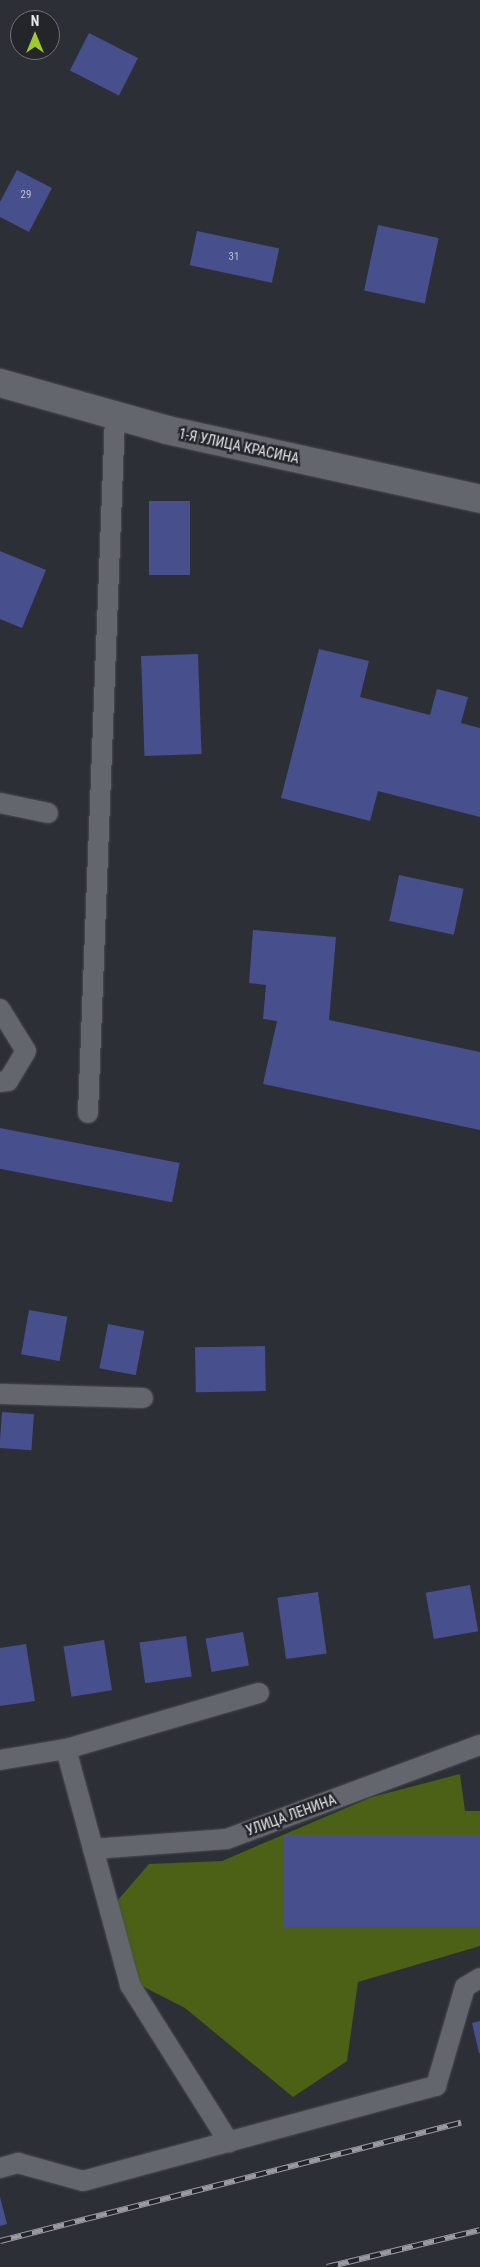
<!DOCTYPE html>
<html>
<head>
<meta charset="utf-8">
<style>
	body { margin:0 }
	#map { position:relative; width:480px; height:2267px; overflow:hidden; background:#2d2f36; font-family:"Roboto Condensed",sans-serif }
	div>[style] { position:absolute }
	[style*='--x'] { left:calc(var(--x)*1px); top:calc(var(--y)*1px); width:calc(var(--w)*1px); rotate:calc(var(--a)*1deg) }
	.forest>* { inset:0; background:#4c6016 }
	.building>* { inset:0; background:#474f8d; transform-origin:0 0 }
	.roads { filter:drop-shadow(0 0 1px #4c4d52) drop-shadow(0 0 1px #4c4d52) }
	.service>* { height:20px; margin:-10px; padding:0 10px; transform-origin:10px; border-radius:10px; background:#64666e }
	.minor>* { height:28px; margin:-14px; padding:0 14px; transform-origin:14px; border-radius:14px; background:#64666e }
	.rail>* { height:5.5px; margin-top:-2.75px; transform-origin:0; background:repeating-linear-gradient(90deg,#24252b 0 11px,#9a9ba1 0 22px); box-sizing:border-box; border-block:1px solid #9a9ba1 }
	span { translate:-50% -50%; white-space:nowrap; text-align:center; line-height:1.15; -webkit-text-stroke:5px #24252b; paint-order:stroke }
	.number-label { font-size:11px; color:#bdc0d2 }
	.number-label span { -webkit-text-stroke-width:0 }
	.street-label { font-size:14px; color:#e4e5e9 }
	.north { position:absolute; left:10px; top:10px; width:50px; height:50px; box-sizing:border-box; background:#24252b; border:1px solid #717277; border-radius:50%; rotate:0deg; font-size:14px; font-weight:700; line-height:20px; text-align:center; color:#e4e5e9 }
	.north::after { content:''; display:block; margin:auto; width:18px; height:22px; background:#a0c92b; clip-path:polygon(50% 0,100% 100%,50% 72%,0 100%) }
</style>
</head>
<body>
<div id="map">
	<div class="forest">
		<i style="clip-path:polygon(460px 1774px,465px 1811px,480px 1811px,480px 1946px,358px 1982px,347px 2061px,293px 2097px,185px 2008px,140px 1985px,117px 1901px,149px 1864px,222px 1861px,372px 1797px)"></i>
	</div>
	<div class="building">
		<i style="left:89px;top:33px;width:55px;height:42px;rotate:27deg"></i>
		<i style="clip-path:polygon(17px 170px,52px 188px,29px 232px,0 217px,0 202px)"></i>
		<i style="left:378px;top:225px;width:62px;height:67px;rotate:12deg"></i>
		<i style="left:197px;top:231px;width:84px;height:35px;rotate:12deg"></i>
		<i style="left:149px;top:501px;width:41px;height:74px"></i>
		<i style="clip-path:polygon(0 551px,46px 570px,22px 628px,0 619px)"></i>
		<i style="clip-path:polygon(319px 649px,369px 661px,360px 697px,430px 715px,437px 689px,468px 697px,461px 723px,480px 728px,480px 817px,378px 791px,370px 821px,281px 798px)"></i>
		<i style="left:198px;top:654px;width:100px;height:57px;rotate:88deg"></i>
		<i style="left:399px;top:875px;width:66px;height:47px;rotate:12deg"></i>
		<i style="clip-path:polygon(253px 930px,336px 937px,329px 1020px,480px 1052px,480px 1130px,263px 1084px,277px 1021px,263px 1019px,266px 985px,249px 983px)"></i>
		<i style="left:0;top:1128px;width:183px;height:40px;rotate:11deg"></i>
		<i style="left:29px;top:1310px;width:39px;height:45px;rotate:10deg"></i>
		<i style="left:108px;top:1324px;width:37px;height:45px;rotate:11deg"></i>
		<i style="left:265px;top:1346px;width:45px;height:70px;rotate:89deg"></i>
		<i style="left:2px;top:1412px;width:32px;height:36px;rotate:4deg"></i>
		<i style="left:470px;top:1585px;width:47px;height:45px;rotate:80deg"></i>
		<i style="left:318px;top:1592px;width:62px;height:41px;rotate:82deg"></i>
		<i style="left:243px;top:1632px;width:34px;height:38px;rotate:80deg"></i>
		<i style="left:186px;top:1636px;width:41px;height:47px;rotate:82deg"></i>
		<i style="left:104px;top:1640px;width:51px;height:41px;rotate:81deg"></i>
		<i style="clip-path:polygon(26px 1644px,35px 1701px,0 1706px,0 1648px)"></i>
		<i style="left:480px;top:1835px;width:92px;height:196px;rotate:90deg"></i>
		<i style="clip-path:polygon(480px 2021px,480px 2053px,479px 2053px,472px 2023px)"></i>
		<i style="clip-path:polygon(0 2197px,7px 2224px,0 2226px)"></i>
	</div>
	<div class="roads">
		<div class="service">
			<i style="--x:0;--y:803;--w:49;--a:11.8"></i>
			<i style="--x:0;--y:1009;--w:49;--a:58.2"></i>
			<i style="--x:26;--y:1051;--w:35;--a:121"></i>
			<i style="--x:8;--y:1081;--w:8;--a:173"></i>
			<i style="--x:88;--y:1113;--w:699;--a:-87.78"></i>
			<i style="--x:0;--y:1394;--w:143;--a:1.6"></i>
			<i style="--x:66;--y:1749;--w:245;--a:74.8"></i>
			<i style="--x:130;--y:1985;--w:186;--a:57.8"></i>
			<i style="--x:0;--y:1760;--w:67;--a:-9.5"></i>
			<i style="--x:66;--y:1749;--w:201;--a:-16.2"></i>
			<i style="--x:93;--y:1849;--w:134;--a:-4.3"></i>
			<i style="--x:227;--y:1839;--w:270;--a:-20.4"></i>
			<i style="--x:0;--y:2168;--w:19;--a:-16"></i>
			<i style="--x:18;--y:2163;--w:67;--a:15.5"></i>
			<i style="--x:83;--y:2181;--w:366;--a:-15.1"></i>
			<i style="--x:436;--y:2086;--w:103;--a:-73.7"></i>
			<i style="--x:465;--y:1987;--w:17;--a:-31"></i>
		</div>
		<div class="minor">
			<i style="--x:0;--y:383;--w:173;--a:15.7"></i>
			<i style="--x:167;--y:430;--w:321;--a:12.4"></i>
		</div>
	</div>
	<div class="rail">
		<i style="--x:0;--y:2241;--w:476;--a:-14.4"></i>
		<i style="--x:327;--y:2267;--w:157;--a:-13.6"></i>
	</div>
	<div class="number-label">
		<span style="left:26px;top:195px">29</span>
		<span style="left:234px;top:257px">31</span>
	</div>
	<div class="street-label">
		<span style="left:239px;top:446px;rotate:12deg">1-Я УЛИЦА КРАСИНА</span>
		<span style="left:291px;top:1815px;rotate:-20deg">УЛИЦА ЛЕНИНА</span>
	</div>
	<div class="north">N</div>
</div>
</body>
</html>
